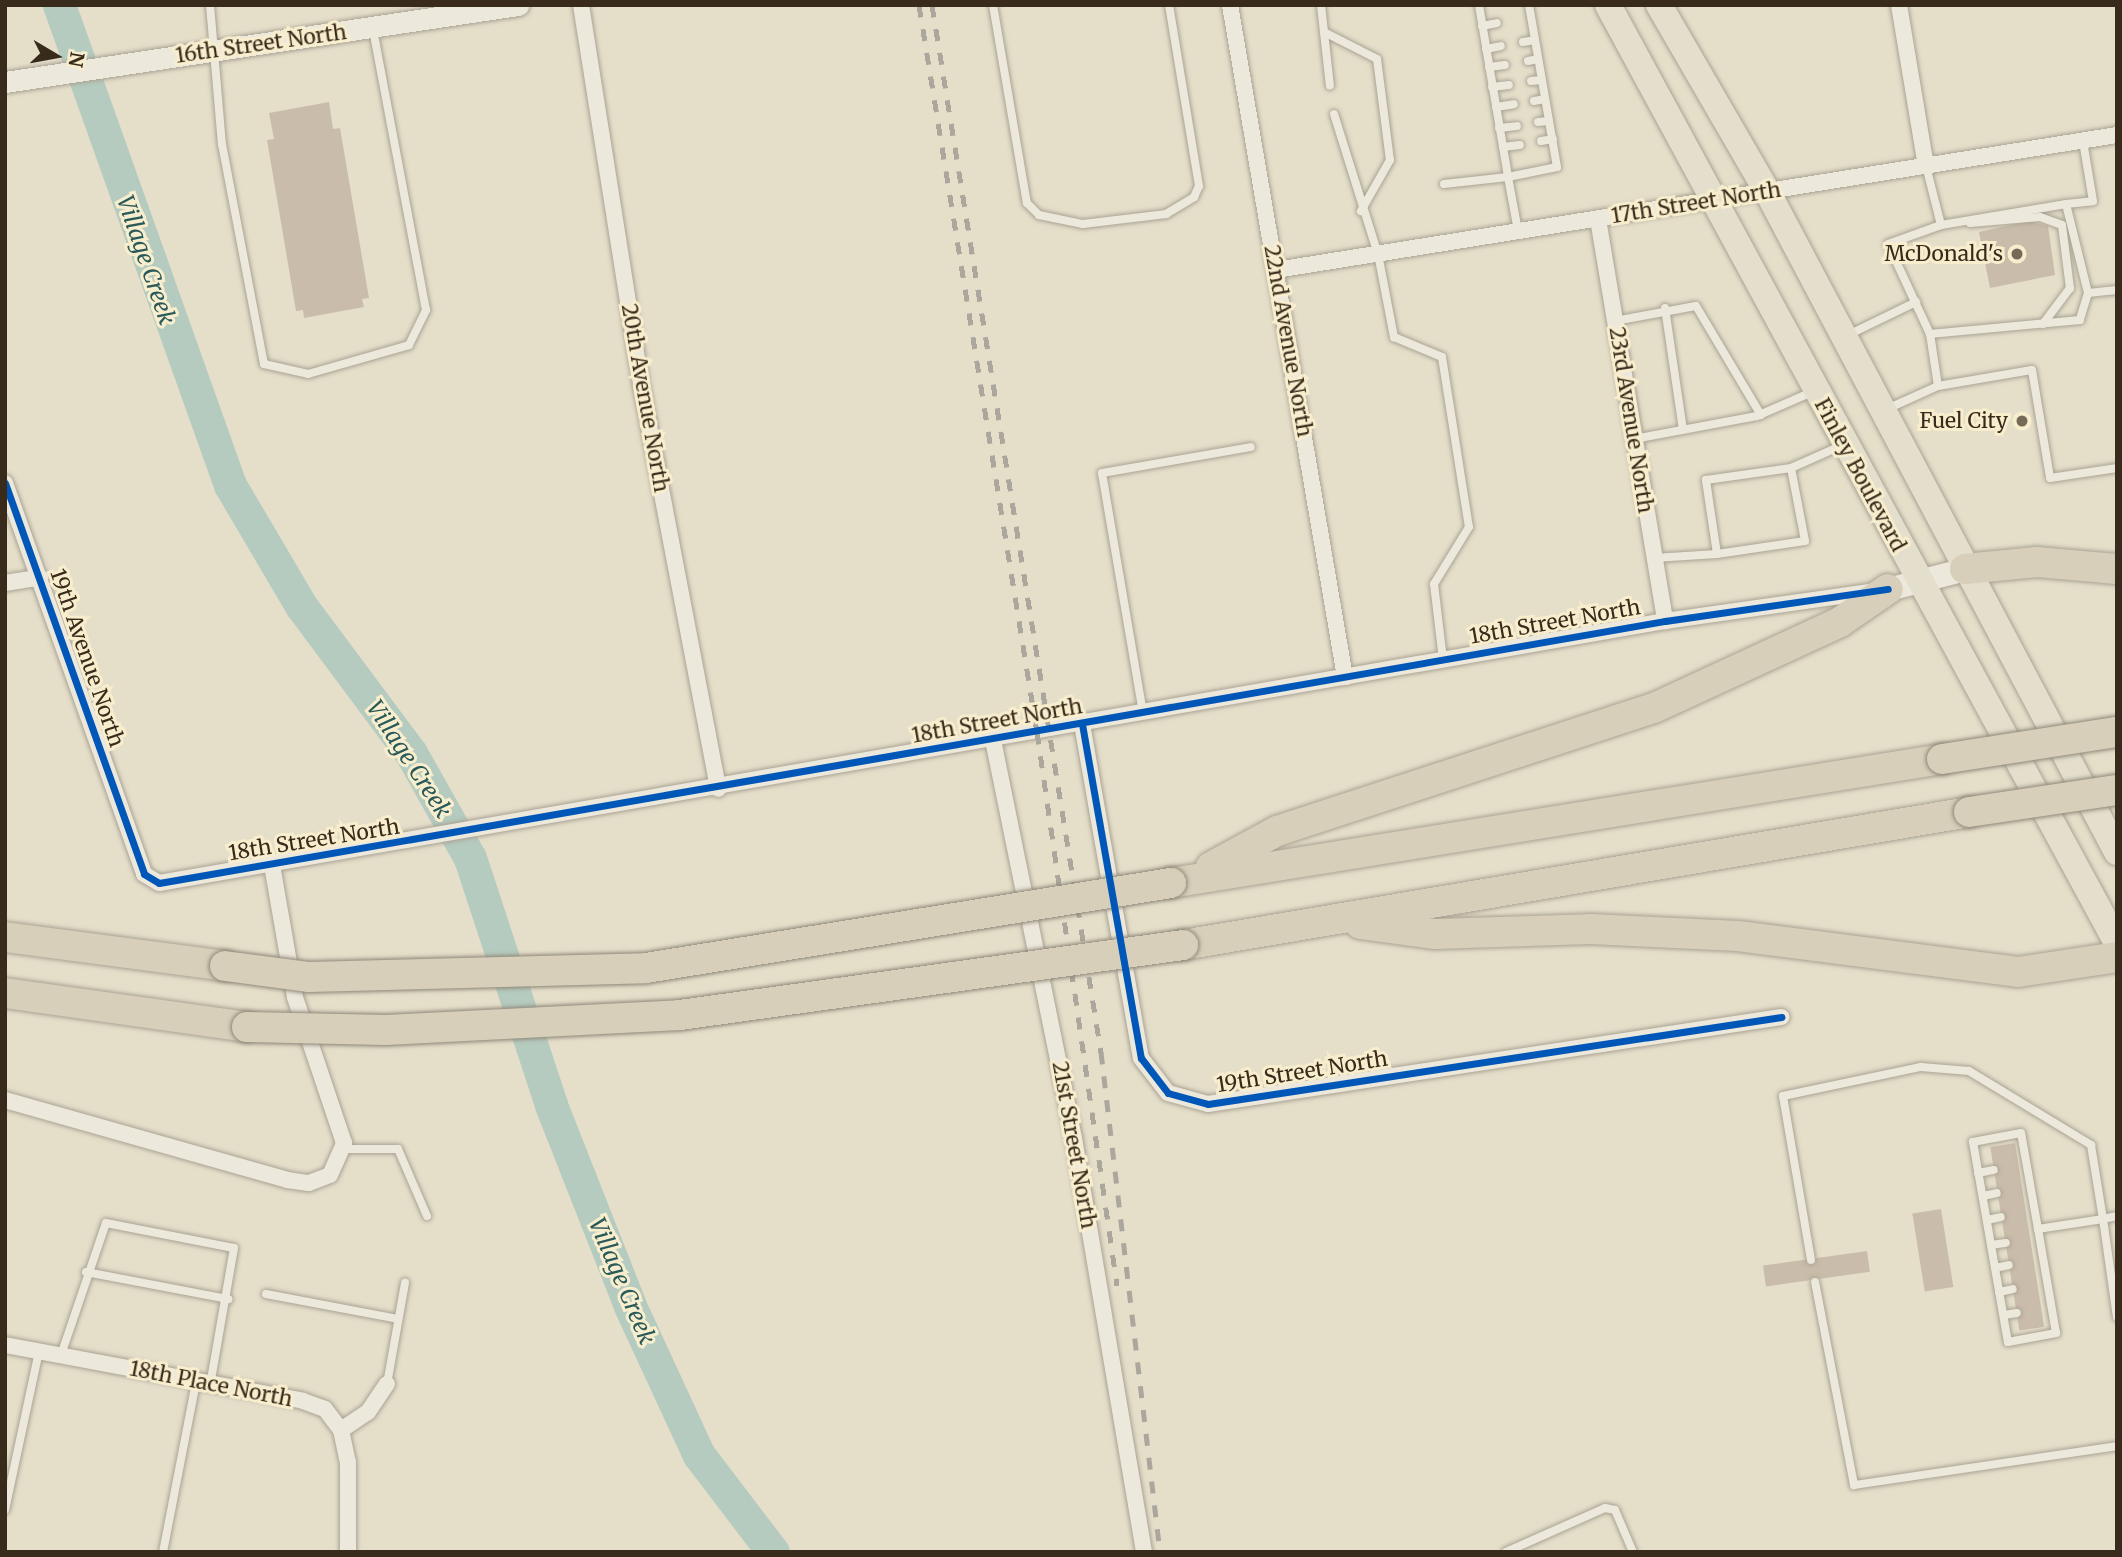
<!DOCTYPE html>
<html>
<head>
<meta charset="utf-8">
<style>
	body { margin:0 }
	#map { position:relative; width:2122px; height:1557px; overflow:hidden; background:#e5dfca; font-family:Merriweather,serif }
	div>[style] { position:absolute }
	[style*='--x'] { left:calc(var(--x)*1px); top:calc(var(--y)*1px); width:calc(var(--w)*1px); rotate:calc(var(--a)*1deg) }
	.river>* { height:33px; margin:-16.5px; padding:0 16.5px; transform-origin:16.5px; border-radius:16.5px; background:#b5cbbf }
	.building>* { inset:0; background:#cabcaa; transform-origin:0 0 }
	.roads { filter:drop-shadow(0 0 2px #aaa394) drop-shadow(0 0 2px #aaa394) }
	.service>* { height:8px; margin:-4px; padding:0 4px; transform-origin:4px; border-radius:4px; background:#ede8dc }
	.minor>* { height:16px; margin:-8px; padding:0 8px; transform-origin:8px; border-radius:8px; background:#ede8dc }
	.tertiary>* { height:21px; margin:-10.5px; padding:0 10.5px; transform-origin:10.5px; border-radius:10.5px; background:#ede8dc }
	.secondary>* { height:23px; margin:-11.5px; padding:0 11.5px; transform-origin:11.5px; border-radius:11.5px; background:#ede8dc }
	.primary>* { height:26px; margin:-13px; padding:0 13px; transform-origin:13px; border-radius:13px; background:#e4decd }
	.motorway>* { height:30px; margin:-15px; padding:0 15px; transform-origin:15px; border-radius:15px; background:#d8cfba }
	.rail>* { height:5px; margin-top:-2.5px; transform-origin:0; background:repeating-linear-gradient(90deg,#aca79c 0 12px,transparent 0 24px) }
	.bridges { filter:drop-shadow(0 0 2px #8f887a) drop-shadow(0 0 2px #8f887a) }
	.motorway-bridge>* { height:30px; margin:-15px; padding:0 15px; transform-origin:15px; border-radius:15px; background:#d8cfba }
	.cycleway>* { height:7px; margin:-3.5px; padding:0 3.5px; transform-origin:3.5px; border-radius:3.5px; background:#0057b8 }
	.dots>* { width:19px; height:19px; translate:-50% -50%; box-sizing:border-box; border:4px solid #f8eece; border-radius:50% }
	span { translate:-50% -50%; white-space:nowrap; text-align:center; line-height:1.15; -webkit-text-stroke:6px #f8eece; paint-order:stroke }
	.street-label { font-size:21px; color:#392b1b }
	.poi-label { font-size:21px; color:#392b1b }
	.right { translate:-100% -50%; text-align:right }
	.water-label { font-size:23px; color:#295a59; font-style:italic }
	.frame { position:absolute; inset:0; border:7px solid #392b1b; pointer-events:none }
	.north { position:absolute; left:21px; top:21px; width:70px; height:70px; -webkit-text-stroke:5px #f8eece; paint-order:stroke; rotate:100deg; font-size:19px; font-weight:700; line-height:28px; text-align:center; color:#392b1b }
	.north::after { content:''; display:block; margin:auto; width:24px; height:32px; background:#392b1b; clip-path:polygon(50% 0,100% 100%,50% 72%,0 100%) }
</style>
</head>
<body>
<div id="map">
	<div class="river">
		<i style="--x:59;--y:5;--w:510;--a:70.39"></i>
		<i style="--x:230;--y:485;--w:142;--a:59.5"></i>
		<i style="--x:302;--y:607;--w:182;--a:53.3"></i>
		<i style="--x:411;--y:753;--w:120;--a:60.7"></i>
		<i style="--x:470;--y:858;--w:260;--a:71.8"></i>
		<i style="--x:551;--y:1105;--w:216;--a:68.5"></i>
		<i style="--x:630;--y:1306;--w:164;--a:65.2"></i>
		<i style="--x:699;--y:1455;--w:122;--a:52.7"></i>
	</div>
	<div class="building">
		<i style="clip-path:polygon(329px 102px,333px 129px,340px 128px,369px 298px,362px 299px,364px 307px,304px 318px,303px 310px,296px 311px,267px 140px,274px 139px,269px 113px)"></i>
		<i style="clip-path:polygon(2029px 221px,2048px 226px,2055px 275px,1990px 288px,1979px 232px)"></i>
		<i style="left:2015px;top:1143px;width:186px;height:25px;rotate:81deg"></i>
		<i style="left:1941px;top:1209px;width:79px;height:29px;rotate:81deg"></i>
		<i style="left:1867px;top:1251px;width:21px;height:105px;rotate:82deg"></i>
	</div>
	<div class="roads">
		<div class="service">
			<i style="--x:210;--y:5;--w:140;--a:85.1"></i>
			<i style="--x:222;--y:144;--w:224;--a:79.2"></i>
			<i style="--x:264;--y:364;--w:45;--a:12.8"></i>
			<i style="--x:308;--y:374;--w:105;--a:-16"></i>
			<i style="--x:409;--y:345;--w:39;--a:-64"></i>
			<i style="--x:426;--y:310;--w:286;--a:-100.7"></i>
			<i style="--x:993;--y:5;--w:201;--a:80.3"></i>
			<i style="--x:1027;--y:203;--w:17;--a:45"></i>
			<i style="--x:1039;--y:215;--w:45;--a:11.6"></i>
			<i style="--x:1083;--y:224;--w:84;--a:-6.9"></i>
			<i style="--x:1166;--y:214;--w:33;--a:-31"></i>
			<i style="--x:1194;--y:197;--w:12;--a:-66"></i>
			<i style="--x:1199;--y:186;--w:183;--a:-99.4"></i>
			<i style="--x:1321;--y:5;--w:81;--a:83.7"></i>
			<i style="--x:1479;--y:5;--w:174;--a:80.4"></i>
			<i style="--x:1508;--y:177;--w:50;--a:-11.5"></i>
			<i style="--x:1557;--y:167;--w:164;--a:-99.8"></i>
			<i style="--x:1482;--y:26;--w:15;--a:-11"></i>
			<i style="--x:1324;--y:32;--w:59;--a:27"></i>
			<i style="--x:1377;--y:59;--w:102;--a:82.7"></i>
			<i style="--x:1390;--y:160;--w:59;--a:119.6"></i>
			<i style="--x:1523;--y:42;--w:12;--a:-9"></i>
			<i style="--x:1486;--y:49;--w:15;--a:-11"></i>
			<i style="--x:1528;--y:61;--w:10;--a:-11"></i>
			<i style="--x:1489;--y:67;--w:16;--a:-7"></i>
			<i style="--x:1531;--y:81;--w:11;--a:-5"></i>
			<i style="--x:1492;--y:87;--w:17;--a:-7"></i>
			<i style="--x:1534;--y:101;--w:11;--a:-10"></i>
			<i style="--x:1496;--y:107;--w:18;--a:-9"></i>
			<i style="--x:1334;--y:114;--w:147;--a:72.6"></i>
			<i style="--x:1378;--y:254;--w:85;--a:79.1"></i>
			<i style="--x:1394;--y:337;--w:52;--a:22.6"></i>
			<i style="--x:1442;--y:357;--w:172;--a:81"></i>
			<i style="--x:1469;--y:527;--w:67;--a:121.6"></i>
			<i style="--x:1434;--y:584;--w:77;--a:83.2"></i>
			<i style="--x:1538;--y:122;--w:11;--a:-5"></i>
			<i style="--x:1499;--y:128;--w:18;--a:-6"></i>
			<i style="--x:1541;--y:141;--w:12;--a:-9"></i>
			<i style="--x:1503;--y:147;--w:17;--a:-7"></i>
			<i style="--x:1926;--y:166;--w:61;--a:75.7"></i>
			<i style="--x:1444;--y:184;--w:64;--a:-6.2"></i>
			<i style="--x:1508;--y:177;--w:55;--a:79.5"></i>
			<i style="--x:2066;--y:204;--w:27;--a:-6"></i>
			<i style="--x:2093;--y:201;--w:61;--a:-99.5"></i>
			<i style="--x:1970;--y:223;--w:70;--a:-4.9"></i>
			<i style="--x:2040;--y:217;--w:23;--a:20"></i>
			<i style="--x:2062;--y:225;--w:64;--a:82.8"></i>
			<i style="--x:2070;--y:288;--w:45;--a:126.9"></i>
			<i style="--x:2088;--y:293;--w:29;--a:-6"></i>
			<i style="--x:1665;--y:308;--w:123;--a:81.6"></i>
			<i style="--x:1615;--y:321;--w:82;--a:-10.5"></i>
			<i style="--x:1696;--y:306;--w:127;--a:59.2"></i>
			<i style="--x:1846;--y:336;--w:78;--a:-25.9"></i>
			<i style="--x:1938;--y:386;--w:95;--a:-9.7"></i>
			<i style="--x:2032;--y:370;--w:109;--a:80.5"></i>
			<i style="--x:2050;--y:478;--w:68;--a:-8.5"></i>
			<i style="--x:1887;--y:409;--w:56;--a:-24.3"></i>
			<i style="--x:1938;--y:386;--w:53;--a:-98.7"></i>
			<i style="--x:1930;--y:334;--w:99;--a:-115"></i>
			<i style="--x:1888;--y:244;--w:56;--a:-19.7"></i>
			<i style="--x:1941;--y:225;--w:127;--a:-9.5"></i>
			<i style="--x:2066;--y:204;--w:92;--a:76.1"></i>
			<i style="--x:2088;--y:293;--w:28;--a:107"></i>
			<i style="--x:2080;--y:320;--w:151;--a:174.7"></i>
			<i style="--x:1634;--y:439;--w:125;--a:-10.6"></i>
			<i style="--x:1757;--y:416;--w:60;--a:-23.6"></i>
			<i style="--x:1791;--y:468;--w:74;--a:79.1"></i>
			<i style="--x:1805;--y:541;--w:89;--a:171.6"></i>
			<i style="--x:1717;--y:554;--w:75;--a:-98.5"></i>
			<i style="--x:1706;--y:480;--w:86;--a:-8"></i>
			<i style="--x:1791;--y:468;--w:57;--a:-23.9"></i>
			<i style="--x:1654;--y:558;--w:63;--a:-3.6"></i>
			<i style="--x:1143;--y:713;--w:243;--a:-99.7"></i>
			<i style="--x:1102;--y:473;--w:151;--a:-9.9"></i>
			<i style="--x:341;--y:1149;--w:57;--a:0"></i>
			<i style="--x:398;--y:1149;--w:73;--a:66.6"></i>
			<i style="--x:1978;--y:1173;--w:16;--a:-11"></i>
			<i style="--x:1983;--y:1196;--w:14;--a:-12"></i>
			<i style="--x:2117;--y:1216;--w:14;--a:168"></i>
			<i style="--x:2103;--y:1219;--w:99;--a:81.9"></i>
			<i style="--x:1987;--y:1220;--w:14;--a:-12"></i>
			<i style="--x:1991;--y:1245;--w:15;--a:-8"></i>
			<i style="--x:1811;--y:1260;--w:166;--a:-99.7"></i>
			<i style="--x:1783;--y:1096;--w:141;--a:-11.9"></i>
			<i style="--x:1921;--y:1067;--w:48;--a:4.8"></i>
			<i style="--x:1969;--y:1071;--w:143;--a:31.2"></i>
			<i style="--x:2091;--y:1145;--w:75;--a:80.8"></i>
			<i style="--x:2103;--y:1219;--w:66;--a:171.3"></i>
			<i style="--x:2038;--y:1229;--w:97;--a:-100"></i>
			<i style="--x:2021;--y:1133;--w:49;--a:169.4"></i>
			<i style="--x:1973;--y:1142;--w:203;--a:80.1"></i>
			<i style="--x:2008;--y:1342;--w:49;--a:-10.6"></i>
			<i style="--x:2056;--y:1333;--w:106;--a:-99.8"></i>
			<i style="--x:1995;--y:1268;--w:14;--a:-12"></i>
			<i style="--x:86;--y:1272;--w:145;--a:10.8"></i>
			<i style="--x:1815;--y:1282;--w:207;--a:79.1"></i>
			<i style="--x:1854;--y:1485;--w:266;--a:-8.4"></i>
			<i style="--x:1999;--y:1292;--w:14;--a:-12"></i>
			<i style="--x:266;--y:1294;--w:134;--a:10.7"></i>
			<i style="--x:2004;--y:1315;--w:13;--a:-9"></i>
			<i style="--x:61;--y:1355;--w:139;--a:-71.2"></i>
			<i style="--x:106;--y:1223;--w:130;--a:11.1"></i>
			<i style="--x:234;--y:1248;--w:139;--a:99.9"></i>
			<i style="--x:387;--y:1384;--w:103;--a:-79.9"></i>
			<i style="--x:5;--y:1510;--w:163;--a:-77.9"></i>
			<i style="--x:163;--y:1552;--w:173;--a:-79"></i>
			<i style="--x:1506;--y:1552;--w:108;--a:-24"></i>
			<i style="--x:1605;--y:1508;--w:10;--a:11"></i>
			<i style="--x:1615;--y:1510;--w:46;--a:66.8"></i>
		</div>
		<div class="minor">
			<i style="--x:581;--y:5;--w:389;--a:81"></i>
			<i style="--x:642;--y:389;--w:407;--a:79.2"></i>
			<i style="--x:1230;--y:5;--w:682;--a:80.29"></i>
			<i style="--x:1899;--y:5;--w:163;--a:80.5"></i>
			<i style="--x:1598;--y:219;--w:408;--a:80.5"></i>
			<i style="--x:1276;--y:270;--w:852;--a:-9.12"></i>
			<i style="--x:5;--y:483;--w:415;--a:70.4"></i>
			<i style="--x:144;--y:874;--w:17;--a:31"></i>
			<i style="--x:159;--y:883;--w:1529;--a:-9.87"></i>
			<i style="--x:1665;--y:621;--w:212;--a:-8.1"></i>
			<i style="--x:5;--y:583;--w:36;--a:-9"></i>
			<i style="--x:1082;--y:724;--w:339;--a:80"></i>
			<i style="--x:1141;--y:1058;--w:44;--a:52.4"></i>
			<i style="--x:1168;--y:1093;--w:41;--a:15.4"></i>
			<i style="--x:1208;--y:1104;--w:580;--a:-8.63"></i>
			<i style="--x:993;--y:740;--w:406;--a:78.5"></i>
			<i style="--x:1074;--y:1138;--w:420;--a:80.4"></i>
			<i style="--x:5;--y:1100;--w:293;--a:15.8"></i>
			<i style="--x:287;--y:1180;--w:22;--a:8"></i>
			<i style="--x:309;--y:1183;--w:22;--a:-21"></i>
			<i style="--x:330;--y:1175;--w:35;--a:-66"></i>
			<i style="--x:344;--y:1143;--w:154;--a:-108.6"></i>
			<i style="--x:295;--y:997;--w:134;--a:-99.9"></i>
			<i style="--x:5;--y:1345;--w:303;--a:10.6"></i>
			<i style="--x:303;--y:1401;--w:23;--a:20"></i>
			<i style="--x:325;--y:1409;--w:26;--a:53"></i>
			<i style="--x:341;--y:1430;--w:32;--a:-34"></i>
			<i style="--x:368;--y:1412;--w:34;--a:-56"></i>
			<i style="--x:341;--y:1430;--w:33;--a:78"></i>
			<i style="--x:348;--y:1462;--w:90;--a:90"></i>
		</div>
		<div class="tertiary">
			<i style="--x:5;--y:82;--w:519;--a:-8.54"></i>
		</div>
		<div class="secondary">
			<i style="--x:1888;--y:589;--w:80;--a:-14.6"></i>
		</div>
		<div class="primary">
			<i style="--x:1608;--y:5;--w:1067;--a:61.51"></i>
			<i style="--x:1659;--y:5;--w:215;--a:59.9"></i>
			<i style="--x:1767;--y:191;--w:748;--a:62.1"></i>
		</div>
		<div class="motorway">
			<i style="--x:1965;--y:569;--w:72;--a:-5.6"></i>
			<i style="--x:2037;--y:562;--w:80;--a:5"></i>
			<i style="--x:1211;--y:867;--w:75;--a:-28.6"></i>
			<i style="--x:1277;--y:831;--w:397;--a:-18.1"></i>
			<i style="--x:1654;--y:708;--w:205;--a:-24.8"></i>
			<i style="--x:1840;--y:622;--w:58;--a:-34.5"></i>
			<i style="--x:1171;--y:883;--w:781;--a:-9.14"></i>
			<i style="--x:1360;--y:924;--w:76;--a:7.6"></i>
			<i style="--x:1435;--y:934;--w:155;--a:-1.8"></i>
			<i style="--x:1590;--y:929;--w:148;--a:2.7"></i>
			<i style="--x:1738;--y:936;--w:282;--a:7.3"></i>
			<i style="--x:2018;--y:972;--w:100;--a:-8.6"></i>
			<i style="--x:5;--y:937;--w:222;--a:7.5"></i>
			<i style="--x:1183;--y:945;--w:797;--a:-9.6"></i>
			<i style="--x:5;--y:993;--w:244;--a:8"></i>
		</div>
	</div>
	<div class="rail">
		<i style="--x:919;--y:5;--w:737;--a:80.78"></i>
		<i style="--x:1037;--y:732;--w:559;--a:81.77"></i>
		<i style="--x:932;--y:5;--w:1061;--a:80.83"></i>
		<i style="--x:1101;--y:1052;--w:503;--a:83.27"></i>
	</div>
	<div class="bridges">
		<div class="motorway-bridge">
			<i style="--x:1942;--y:759;--w:177;--a:-8.8"></i>
			<i style="--x:1969;--y:812;--w:150;--a:-8.5"></i>
			<i style="--x:225;--y:966;--w:85;--a:7.5"></i>
			<i style="--x:309;--y:977;--w:337;--a:-1.5"></i>
			<i style="--x:646;--y:968;--w:532;--a:-9.2"></i>
			<i style="--x:247;--y:1027;--w:139;--a:1.2"></i>
			<i style="--x:386;--y:1030;--w:294;--a:-2.9"></i>
			<i style="--x:680;--y:1015;--w:508;--a:-7.92"></i>
		</div>
	</div>
	<div class="cycleway">
		<i style="--x:5;--y:483;--w:415;--a:70.4"></i>
		<i style="--x:144;--y:874;--w:17;--a:31"></i>
		<i style="--x:159;--y:883;--w:1529;--a:-9.87"></i>
		<i style="--x:1665;--y:621;--w:225;--a:-8.2"></i>
		<i style="--x:1082;--y:724;--w:339;--a:80"></i>
		<i style="--x:1141;--y:1058;--w:44;--a:52.4"></i>
		<i style="--x:1168;--y:1093;--w:41;--a:15.4"></i>
		<i style="--x:1208;--y:1104;--w:580;--a:-8.63"></i>
	</div>
	<div class="dots">
		<i style="left:2017px;top:254px;background:#756a58"></i>
		<i style="left:2022px;top:421px;background:#756a58"></i>
	</div>
	<div class="street-label">
		<span style="left:261px;top:44px;rotate:-8deg">16th Street North</span>
		<span style="left:1696px;top:203px;rotate:-9deg">17th Street North</span>
		<span style="left:1288px;top:341px;rotate:80deg">22nd Avenue North</span>
		<span style="left:645px;top:398px;rotate:80deg">20th Avenue North</span>
		<span style="left:1631px;top:420px;rotate:81deg">23rd Avenue North</span>
		<span style="left:1860px;top:475px;rotate:62deg">Finley Boulevard</span>
		<span style="left:1555px;top:622px;rotate:-10deg">18th Street North</span>
		<span style="left:87px;top:658px;rotate:71deg">19th Avenue North</span>
		<span style="left:997px;top:721px;rotate:-10deg">18th Street North</span>
		<span style="left:314px;top:840px;rotate:-9deg">18th Street North</span>
		<span style="left:1302px;top:1072px;rotate:-9deg">19th Street North</span>
		<span style="left:1074px;top:1145px;rotate:80deg">21st Street North</span>
		<span style="left:211px;top:1384px;rotate:11deg">18th Place North</span>
	</div>
	<div class="poi-label">
		<span class="right" style="left:2003px;top:254px">McDonald's</span>
		<span class="right" style="left:2008px;top:421px">Fuel City</span>
	</div>
	<div class="water-label">
		<span style="left:146px;top:260px;rotate:71deg">Village Creek</span>
		<span style="left:409px;top:759px;rotate:57deg">Village Creek</span>
		<span style="left:622px;top:1281px;rotate:67deg">Village Creek</span>
	</div>
	<div class="frame"></div>
	<div class="north">N</div>
</div>
</body>
</html>
